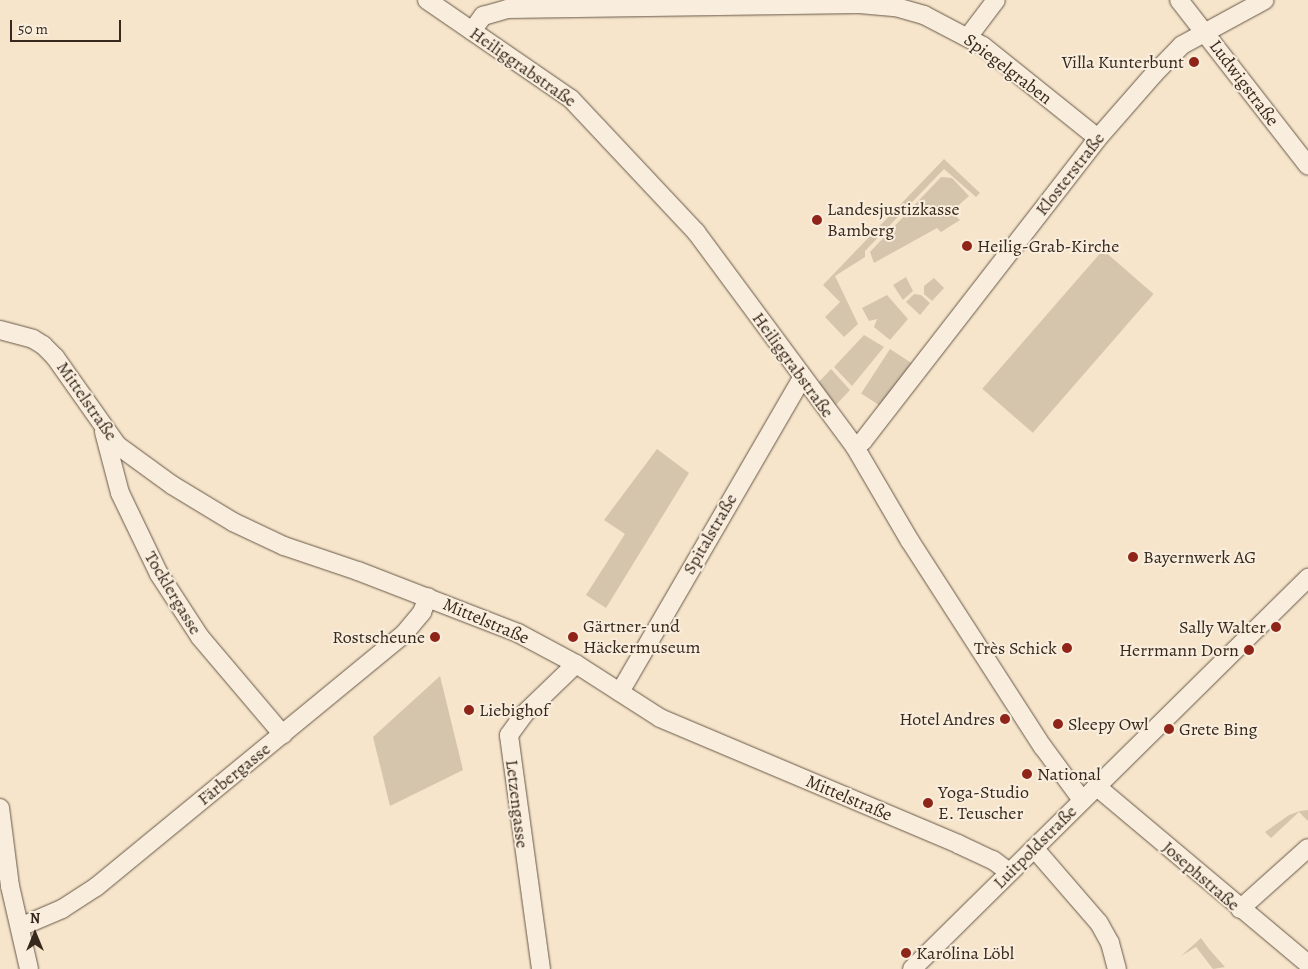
<!DOCTYPE html>
<html>
<head>
<meta charset="utf-8">
<style>
	body { margin:0 }
	#map { position:relative; width:1308px; height:969px; overflow:hidden; background:#f6e5ca; font-family:Alegreya,serif }
	div>[style] { position:absolute }
	[style*='--x'] { left:calc(var(--x)*1px); top:calc(var(--y)*1px); width:calc(var(--w)*1px); rotate:calc(var(--a)*1deg) }
	.green>* { inset:0; background:#d6c5ad; transform-origin:0 0 }
	.roads { filter:drop-shadow(0 0 1px #675748) drop-shadow(0 0 1px #675748) }
	.minor>* { height:18px; margin:-9px; padding:0 9px; transform-origin:9px; border-radius:9px; background:#f9eedd }
	.dots>* { width:14px; height:14px; translate:-50% -50%; box-sizing:border-box; border:2px solid #f9eedd; border-radius:50% }
	span { translate:-50% -50%; white-space:nowrap; text-align:center; line-height:1.15; -webkit-text-stroke:4px #f9eedd; paint-order:stroke }
	.poi-label { font-size:18px; color:#37281d }
	.right { translate:-100% -50%; text-align:right }
	.left { translate:0 -50%; text-align:left }
	.street-label { font-size:18px; color:#37281d }
	.north { position:absolute; left:10px; top:909px; width:50px; height:50px; -webkit-text-stroke:4px #f9eedd; paint-order:stroke; rotate:0deg; font-size:14px; font-weight:700; line-height:20px; text-align:center; color:#37281d }
	.north::after { content:''; display:block; margin:auto; width:18px; height:22px; background:#37281d; clip-path:polygon(50% 0,100% 100%,50% 72%,0 100%) }
	.scale { position:absolute; left:10px; top:20px; width:111px; height:22px; box-sizing:border-box; border:2px solid #37281d; border-top:0; padding-left:6px; font-size:15px; line-height:18px; white-space:nowrap; color:#37281d; -webkit-text-stroke:4px #f9eedd; paint-order:stroke }
</style>
</head>
<body>
<div id="map">
	<div class="green">
		<i style="clip-path:polygon(944px 159px,980px 193px,976px 197px,944px 169px,865px 251px,865px 257px,835px 276px,858px 324px,844px 337px,825px 317px,840px 302px,823px 285px)"></i>
		<i style="clip-path:polygon(941px 177px,952px 178px,969px 196px,951px 212px,960px 220px,941px 232px,937px 228px,874px 263px,870px 252px)"></i>
		<i style="left:1103px;top:250px;width:67px;height:184px;rotate:41deg"></i>
		<i style="clip-path:polygon(906px 277px,913px 291px,903px 300px,893px 285px)"></i>
		<i style="clip-path:polygon(934px 278px,944px 288px,932px 301px,924px 294px,924px 286px)"></i>
		<i style="clip-path:polygon(914px 294px,921px 295px,930px 303px,920px 315px,906px 302px)"></i>
		<i style="clip-path:polygon(887px 295px,908px 319px,890px 340px,874px 327px,877px 319px,869px 321px,862px 308px)"></i>
		<i style="clip-path:polygon(864px 335px,884px 347px,852px 386px,834px 367px)"></i>
		<i style="left:890px;top:349px;width:27px;height:53px;rotate:33deg"></i>
		<i style="clip-path:polygon(831px 369px,850px 390px,833px 408px,816px 385px)"></i>
		<i style="clip-path:polygon(657px 449px,689px 473px,606px 608px,586px 595px,625px 534px,604px 520px)"></i>
		<i style="clip-path:polygon(440px 676px,463px 770px,390px 806px,373px 737px)"></i>
		<i style="clip-path:polygon(1308px 810px,1308px 821px,1299px 812px,1271px 838px,1265px 832px,1289px 815px,1300px 811px)"></i>
		<i style="clip-path:polygon(1201px 938px,1209px 949px,1225px 967px,1213px 969px,1196px 947px,1181px 956px)"></i>
	</div>
	<div class="roads">
		<div class="minor">
			<i style="--x:427;--y:0;--w:175;--a:34.5"></i>
			<i style="--x:571;--y:99;--w:183;--a:46.8"></i>
			<i style="--x:696;--y:232;--w:267;--a:53.5"></i>
			<i style="--x:855;--y:447;--w:109;--a:59.7"></i>
			<i style="--x:910;--y:541;--w:245;--a:57.2"></i>
			<i style="--x:1043;--y:747;--w:66;--a:53.7"></i>
			<i style="--x:1179;--y:0;--w:210;--a:52.1"></i>
			<i style="--x:472;--y:31;--w:19;--a:-54"></i>
			<i style="--x:483;--y:16;--w:25;--a:-16"></i>
			<i style="--x:507;--y:9;--w:352;--a:-0.8"></i>
			<i style="--x:859;--y:4;--w:37;--a:5"></i>
			<i style="--x:896;--y:7;--w:29;--a:16"></i>
			<i style="--x:924;--y:15;--w:67;--a:27.7"></i>
			<i style="--x:983;--y:46;--w:147;--a:38.7"></i>
			<i style="--x:968;--y:37;--w:46;--a:-52.9"></i>
			<i style="--x:0;--y:330;--w:34;--a:15"></i>
			<i style="--x:33;--y:339;--w:12;--a:31"></i>
			<i style="--x:43;--y:345;--w:17;--a:45"></i>
			<i style="--x:55;--y:357;--w:108;--a:54.8"></i>
			<i style="--x:117;--y:445;--w:68;--a:36"></i>
			<i style="--x:172;--y:485;--w:71;--a:31.2"></i>
			<i style="--x:233;--y:522;--w:56;--a:25.2"></i>
			<i style="--x:284;--y:546;--w:78;--a:18.7"></i>
			<i style="--x:358;--y:571;--w:172;--a:21.2"></i>
			<i style="--x:518;--y:633;--w:66;--a:28.1"></i>
			<i style="--x:576;--y:664;--w:100;--a:32.7"></i>
			<i style="--x:660;--y:718;--w:324;--a:22.9"></i>
			<i style="--x:958;--y:844;--w:38;--a:25"></i>
			<i style="--x:993;--y:860;--w:20;--a:37"></i>
			<i style="--x:104;--y:432;--w:63;--a:75.3"></i>
			<i style="--x:120;--y:493;--w:90;--a:64.3"></i>
			<i style="--x:159;--y:574;--w:75;--a:56.9"></i>
			<i style="--x:200;--y:637;--w:128;--a:49.7"></i>
			<i style="--x:855;--y:447;--w:10;--a:-37"></i>
			<i style="--x:863;--y:441;--w:383;--a:-52.2"></i>
			<i style="--x:1098;--y:138;--w:85;--a:-48.8"></i>
			<i style="--x:1154;--y:74;--w:40;--a:-46"></i>
			<i style="--x:1182;--y:45;--w:94;--a:-28.5"></i>
			<i style="--x:620;--y:692;--w:363;--a:-59.9"></i>
			<i style="--x:1096;--y:786;--w:277;--a:40"></i>
			<i style="--x:0;--y:808;--w:79;--a:82.7"></i>
			<i style="--x:10;--y:886;--w:85;--a:77.1"></i>
			<i style="--x:1034;--y:848;--w:99;--a:49.1"></i>
			<i style="--x:1099;--y:923;--w:23;--a:61"></i>
			<i style="--x:1110;--y:943;--w:27;--a:75"></i>
			<i style="--x:1240;--y:909;--w:91;--a:-41.9"></i>
			<i style="--x:20;--y:927;--w:46;--a:-23.2"></i>
			<i style="--x:62;--y:909;--w:40;--a:-32.9"></i>
			<i style="--x:96;--y:887;--w:397;--a:-39.4"></i>
			<i style="--x:403;--y:635;--w:30;--a:-50"></i>
			<i style="--x:422;--y:612;--w:16;--a:-68"></i>
			<i style="--x:541;--y:969;--w:236;--a:-97.8"></i>
			<i style="--x:509;--y:735;--w:26;--a:-54"></i>
			<i style="--x:524;--y:714;--w:72;--a:-43.9"></i>
			<i style="--x:912;--y:969;--w:557;--a:-44.64"></i>
		</div>
	</div>
	<div class="dots">
		<i style="left:1194px;top:62px;background:#8f2418"></i>
		<i style="left:817px;top:220px;background:#8f2418"></i>
		<i style="left:967px;top:246px;background:#8f2418"></i>
		<i style="left:1133px;top:557px;background:#8f2418"></i>
		<i style="left:1276px;top:627px;background:#8f2418"></i>
		<i style="left:435px;top:637px;background:#8f2418"></i>
		<i style="left:573px;top:637px;background:#8f2418"></i>
		<i style="left:1067px;top:648px;background:#8f2418"></i>
		<i style="left:1249px;top:650px;background:#8f2418"></i>
		<i style="left:469px;top:710px;background:#8f2418"></i>
		<i style="left:1005px;top:719px;background:#8f2418"></i>
		<i style="left:1058px;top:724px;background:#8f2418"></i>
		<i style="left:1169px;top:729px;background:#8f2418"></i>
		<i style="left:1027px;top:774px;background:#8f2418"></i>
		<i style="left:928px;top:803px;background:#8f2418"></i>
		<i style="left:906px;top:953px;background:#8f2418"></i>
	</div>
	<div class="poi-label">
		<span class="right" style="left:1184px;top:62px">Villa Kunterbunt</span>
		<span class="left" style="left:827px;top:220px">Landesjustizkasse<br>Bamberg</span>
		<span class="left" style="left:977px;top:246px">Heilig-Grab-Kirche</span>
		<span class="left" style="left:1143px;top:557px">Bayernwerk AG</span>
		<span class="left" style="left:583px;top:637px">Gärtner- und<br>Häckermuseum</span>
		<span class="right" style="left:1266px;top:627px">Sally Walter</span>
		<span class="right" style="left:425px;top:637px">Rostscheune</span>
		<span class="right" style="left:1057px;top:648px">Très Schick</span>
		<span class="right" style="left:1239px;top:650px">Herrmann Dorn</span>
		<span class="left" style="left:479px;top:710px">Liebighof</span>
		<span class="right" style="left:995px;top:719px">Hotel Andres</span>
		<span class="left" style="left:1068px;top:724px">Sleepy Owl</span>
		<span class="left" style="left:1179px;top:729px">Grete Bing</span>
		<span class="left" style="left:1037px;top:774px">National</span>
		<span class="left" style="left:938px;top:803px">Yoga-Studio<br>E. Teuscher</span>
		<span class="left" style="left:916px;top:953px">Karolina Löbl</span>
	</div>
	<div class="street-label">
		<span style="left:523px;top:67px;rotate:35deg">Heiliggrabstraße</span>
		<span style="left:1008px;top:69px;rotate:37deg">Spiegelgraben</span>
		<span style="left:1244px;top:83px;rotate:53deg">Ludwigstraße</span>
		<span style="left:1070px;top:174px;rotate:-52deg">Klosterstraße</span>
		<span style="left:793px;top:365px;rotate:54deg">Heiliggrabstraße</span>
		<span style="left:87px;top:401px;rotate:55deg">Mittelstraße</span>
		<span style="left:710px;top:534px;rotate:-60deg">Spitalstraße</span>
		<span style="left:173px;top:593px;rotate:59deg">Tocklergasse</span>
		<span style="left:486px;top:621px;rotate:23deg">Mittelstraße</span>
		<span style="left:234px;top:774px;rotate:-39deg">Färbergasse</span>
		<span style="left:849px;top:798px;rotate:23deg">Mittelstraße</span>
		<span style="left:517px;top:804px;rotate:83deg">Letzengasse</span>
		<span style="left:1035px;top:847px;rotate:-45deg">Luitpoldstraße</span>
		<span style="left:1201px;top:876px;rotate:41deg">Josephstraße</span>
	</div>
	<div class="north">N</div>
	<div class="scale">50 m</div>
</div>
</body>
</html>
